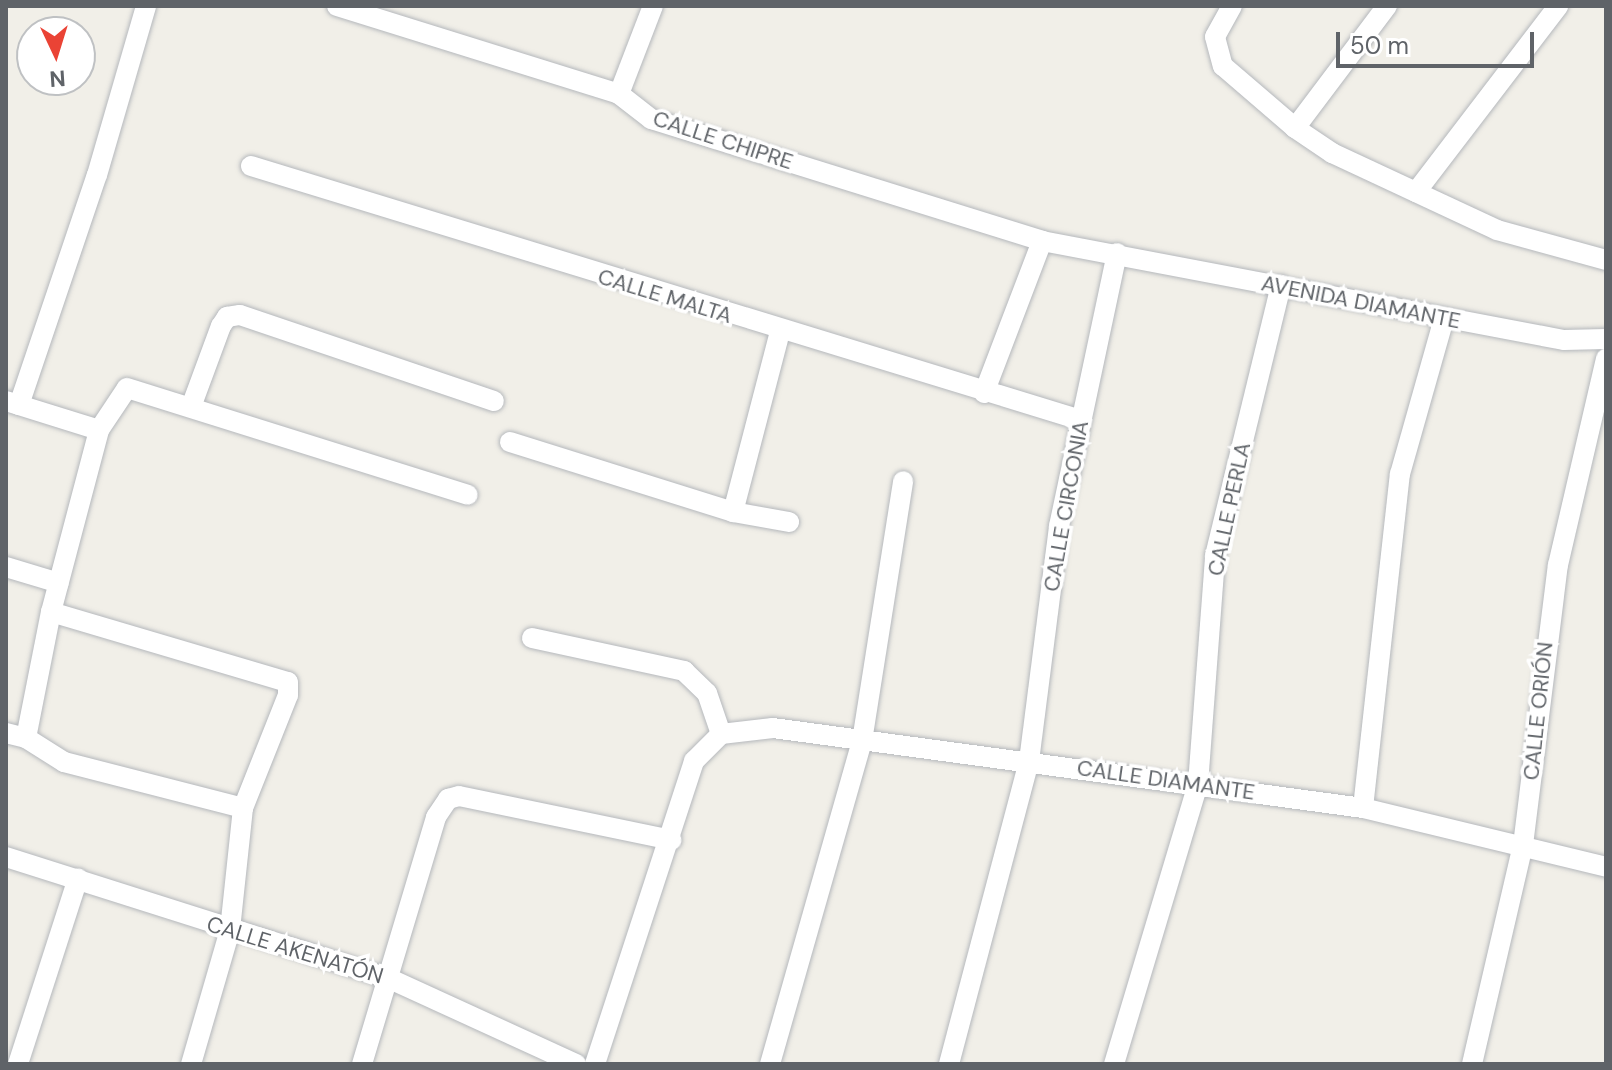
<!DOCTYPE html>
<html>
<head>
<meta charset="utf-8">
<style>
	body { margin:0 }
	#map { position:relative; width:1612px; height:1070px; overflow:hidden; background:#f1efe8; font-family:"DM Sans",sans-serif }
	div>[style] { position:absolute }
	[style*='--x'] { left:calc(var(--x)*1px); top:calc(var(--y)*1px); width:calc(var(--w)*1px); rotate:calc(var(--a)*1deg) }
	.roads { filter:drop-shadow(0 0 2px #b5b8bc) drop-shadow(0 0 2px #b5b8bc) }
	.minor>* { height:20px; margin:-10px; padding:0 10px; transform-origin:10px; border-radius:10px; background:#fff }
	span { translate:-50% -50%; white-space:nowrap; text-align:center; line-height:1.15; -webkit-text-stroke:7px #fff; paint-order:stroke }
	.street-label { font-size:22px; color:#5f6368 }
	.frame { position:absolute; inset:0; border:8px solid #5f6368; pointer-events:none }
	.north { position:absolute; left:16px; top:16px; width:80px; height:80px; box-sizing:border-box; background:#fff; border:2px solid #bfc1c3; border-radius:50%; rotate:176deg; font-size:22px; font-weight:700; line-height:32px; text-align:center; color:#5f6368 }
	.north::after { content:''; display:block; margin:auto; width:28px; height:36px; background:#ea4335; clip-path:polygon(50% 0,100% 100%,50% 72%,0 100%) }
	.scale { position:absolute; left:1336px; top:32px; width:198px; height:36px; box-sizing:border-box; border:4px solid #5f6368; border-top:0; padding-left:10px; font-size:24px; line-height:28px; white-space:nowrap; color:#5f6368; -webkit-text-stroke:6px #fff; paint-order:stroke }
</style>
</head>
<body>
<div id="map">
	<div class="roads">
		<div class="minor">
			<i style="--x:337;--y:6;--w:295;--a:17.3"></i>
			<i style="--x:619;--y:94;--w:41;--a:38"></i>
			<i style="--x:651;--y:119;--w:410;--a:17.3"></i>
			<i style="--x:1042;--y:241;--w:531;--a:10.74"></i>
			<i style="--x:1564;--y:340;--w:42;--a:-1.4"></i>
			<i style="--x:1232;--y:6;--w:35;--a:119"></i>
			<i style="--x:1215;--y:37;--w:30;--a:75"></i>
			<i style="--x:1223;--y:66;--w:95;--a:40.7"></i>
			<i style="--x:1295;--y:128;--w:45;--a:34"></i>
			<i style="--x:1332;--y:153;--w:182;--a:25"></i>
			<i style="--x:1497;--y:230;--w:113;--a:15.4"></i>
			<i style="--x:619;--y:94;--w:94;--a:-68.9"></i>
			<i style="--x:1295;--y:128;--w:153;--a:-53"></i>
			<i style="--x:251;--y:166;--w:868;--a:17.02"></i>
			<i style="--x:1416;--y:192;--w:234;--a:-52.6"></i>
			<i style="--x:984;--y:393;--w:163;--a:-69.1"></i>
			<i style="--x:6;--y:401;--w:97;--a:17.3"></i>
			<i style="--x:19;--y:405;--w:243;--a:-71.3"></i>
			<i style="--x:97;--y:175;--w:176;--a:-73.8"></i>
			<i style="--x:191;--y:407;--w:86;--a:-69.7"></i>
			<i style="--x:221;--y:326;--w:11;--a:-56"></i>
			<i style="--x:227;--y:317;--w:13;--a:-9"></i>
			<i style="--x:240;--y:315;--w:268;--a:18.7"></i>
			<i style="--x:510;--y:442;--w:234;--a:17.4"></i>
			<i style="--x:733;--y:512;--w:57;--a:10.1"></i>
			<i style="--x:733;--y:512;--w:187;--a:-75.4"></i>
			<i style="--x:6;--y:567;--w:55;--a:16.8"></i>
			<i style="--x:51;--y:612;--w:247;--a:16.5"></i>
			<i style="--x:288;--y:682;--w:13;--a:90"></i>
			<i style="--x:288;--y:695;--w:122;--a:111.7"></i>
			<i style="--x:243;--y:808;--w:123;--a:96.1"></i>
			<i style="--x:230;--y:930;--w:140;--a:106.2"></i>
			<i style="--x:532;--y:638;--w:156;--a:12.2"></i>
			<i style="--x:684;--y:671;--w:32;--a:44"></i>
			<i style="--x:707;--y:693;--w:43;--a:71.1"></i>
			<i style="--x:6;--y:733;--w:21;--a:14"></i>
			<i style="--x:26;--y:738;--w:45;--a:32.3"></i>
			<i style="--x:64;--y:762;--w:185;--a:14.4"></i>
			<i style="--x:721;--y:734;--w:52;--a:-6.6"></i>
			<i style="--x:773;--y:728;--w:595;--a:7.72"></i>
			<i style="--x:1363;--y:808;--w:250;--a:13.6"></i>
			<i style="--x:26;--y:738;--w:128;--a:-78.8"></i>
			<i style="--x:51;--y:612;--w:188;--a:-75.2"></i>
			<i style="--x:99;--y:430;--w:50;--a:-56.3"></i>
			<i style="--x:127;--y:388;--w:357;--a:17.4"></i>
			<i style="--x:1363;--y:808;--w:336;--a:-83.7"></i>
			<i style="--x:1400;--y:474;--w:161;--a:-74.2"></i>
			<i style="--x:6;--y:857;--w:401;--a:17.6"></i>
			<i style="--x:388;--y:978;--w:207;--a:24.6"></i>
			<i style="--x:18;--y:1064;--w:195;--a:-72.1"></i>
			<i style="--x:362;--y:1064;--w:258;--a:-73.3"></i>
			<i style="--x:436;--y:817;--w:22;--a:-56"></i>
			<i style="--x:448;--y:799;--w:11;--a:-15"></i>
			<i style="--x:459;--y:796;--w:217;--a:11.7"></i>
			<i style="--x:595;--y:1064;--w:319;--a:-71.9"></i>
			<i style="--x:694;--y:761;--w:38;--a:-45"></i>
			<i style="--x:770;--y:1064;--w:336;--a:-74.1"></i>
			<i style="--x:862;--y:741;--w:263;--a:-81"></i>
			<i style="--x:949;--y:1064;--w:313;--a:-75.2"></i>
			<i style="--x:1029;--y:761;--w:237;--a:-82.7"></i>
			<i style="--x:1059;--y:526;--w:279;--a:-78"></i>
			<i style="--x:1114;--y:1064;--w:292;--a:-73.3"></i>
			<i style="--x:1198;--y:784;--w:229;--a:-85.7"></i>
			<i style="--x:1215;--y:556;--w:279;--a:-76.3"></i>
			<i style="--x:1472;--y:1064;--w:225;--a:-76.9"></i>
			<i style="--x:1523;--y:845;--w:282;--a:-82.9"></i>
			<i style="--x:1558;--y:565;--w:212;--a:-76.9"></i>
		</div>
	</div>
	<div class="street-label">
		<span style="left:723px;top:140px;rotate:18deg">CALLE CHIPRE</span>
		<span style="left:665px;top:296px;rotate:17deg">CALLE MALTA</span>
		<span style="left:1361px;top:302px;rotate:11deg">AVENIDA DIAMANTE</span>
		<span style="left:1066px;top:506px;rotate:-80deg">CALLE CIRCONIA</span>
		<span style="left:1229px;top:509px;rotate:-78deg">CALLE PERLA</span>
		<span style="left:1538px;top:711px;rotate:-84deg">CALLE ORIÓN</span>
		<span style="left:1166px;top:780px;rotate:8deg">CALLE DIAMANTE</span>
		<span style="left:295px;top:950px;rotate:17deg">CALLE AKENATÓN</span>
	</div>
	<div class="frame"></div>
	<div class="north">N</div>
	<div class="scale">50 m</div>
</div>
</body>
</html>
